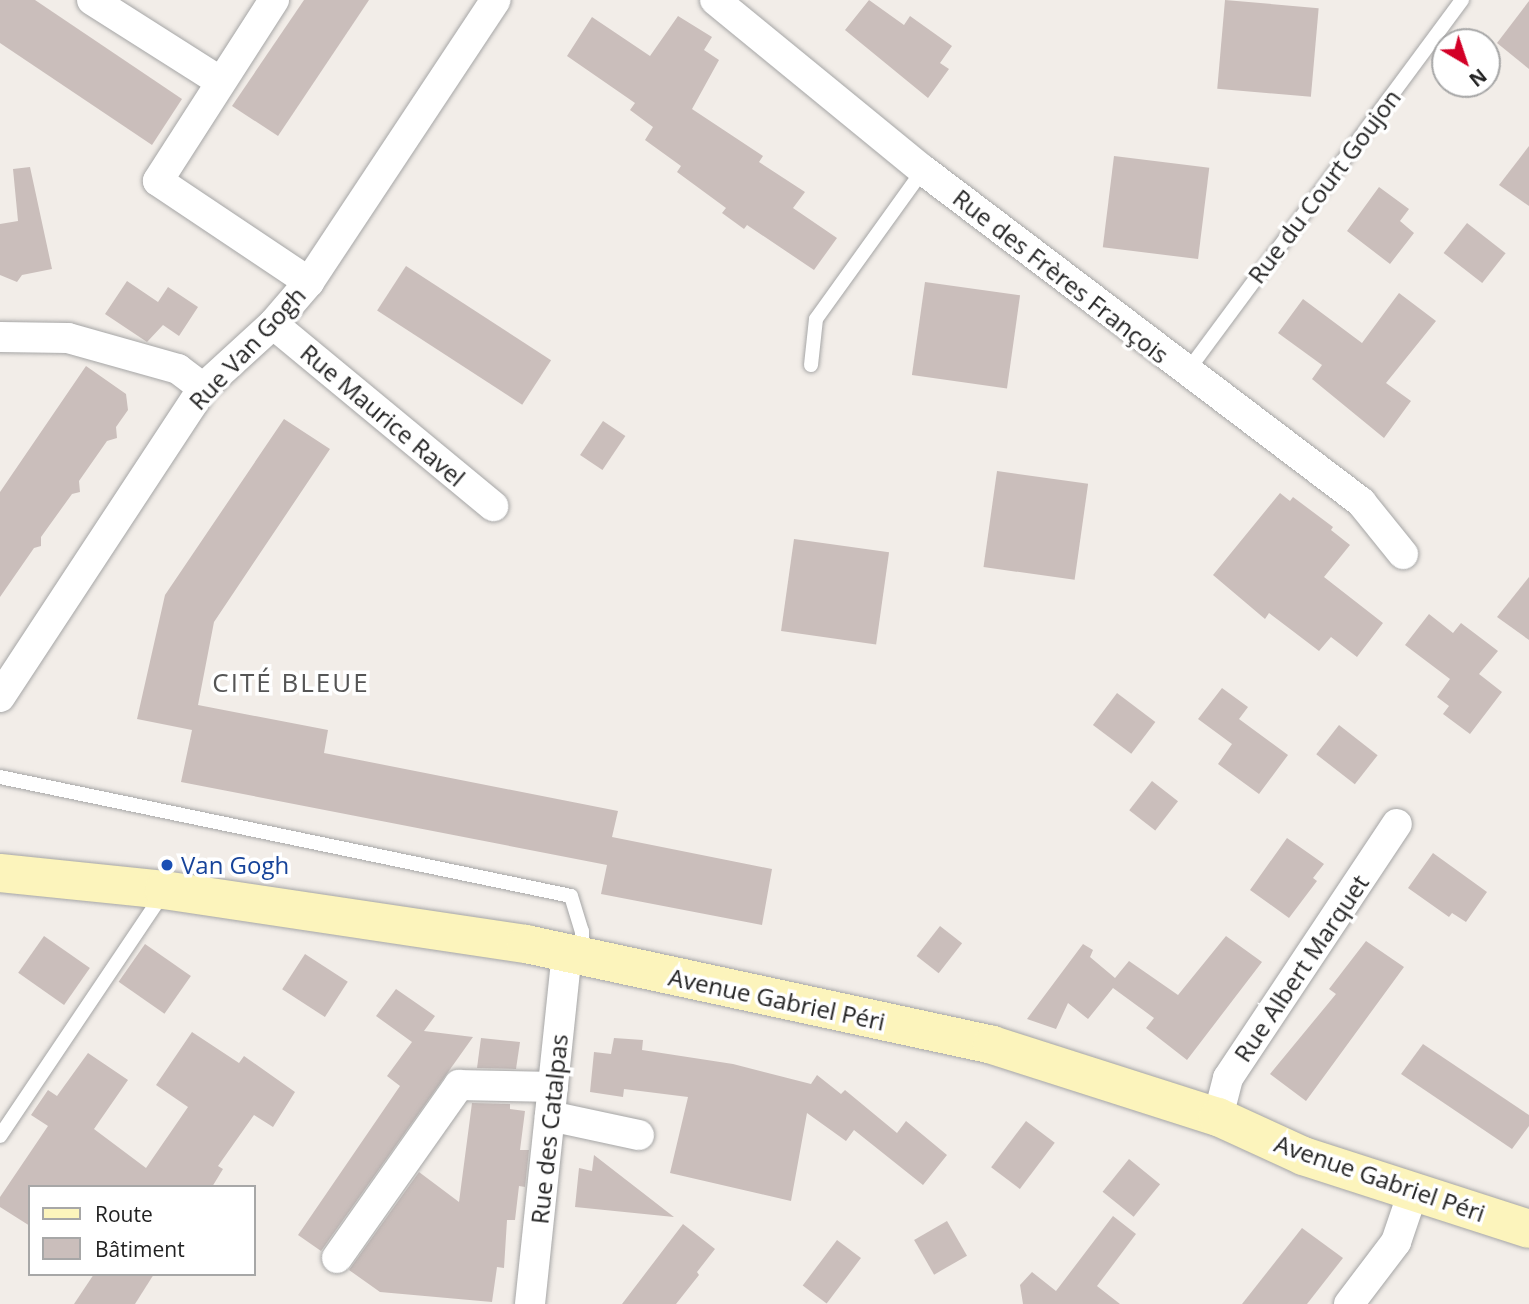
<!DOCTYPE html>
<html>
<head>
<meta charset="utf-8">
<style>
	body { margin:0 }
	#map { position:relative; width:1529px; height:1304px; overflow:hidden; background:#f2ede8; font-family:"Open Sans",sans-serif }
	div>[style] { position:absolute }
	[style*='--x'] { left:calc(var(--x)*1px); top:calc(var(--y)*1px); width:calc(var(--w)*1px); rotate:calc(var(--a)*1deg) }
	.building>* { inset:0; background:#cabebb; transform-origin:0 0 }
	.roads { filter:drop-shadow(0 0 2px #a6a6a6) drop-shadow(0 0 2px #a6a6a6) }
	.lane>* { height:14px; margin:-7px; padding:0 7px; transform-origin:7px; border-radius:7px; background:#fff }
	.street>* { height:30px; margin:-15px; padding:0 15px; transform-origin:15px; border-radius:15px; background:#fff }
	.secondary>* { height:38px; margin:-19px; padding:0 19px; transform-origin:19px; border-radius:19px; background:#fcf4bc }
	.dots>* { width:19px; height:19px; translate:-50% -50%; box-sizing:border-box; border:4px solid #fff; border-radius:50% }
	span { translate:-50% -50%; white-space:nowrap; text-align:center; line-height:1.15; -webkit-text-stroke:7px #fff; paint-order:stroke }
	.street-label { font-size:24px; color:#222 }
	.transit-label { font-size:24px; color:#164399 }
	.left { translate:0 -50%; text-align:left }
	.neighbourhood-label { font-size:26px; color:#555; letter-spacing:2px }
	.legend { position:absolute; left:28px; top:1185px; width:228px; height:91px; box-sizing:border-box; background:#fff; border:2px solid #a7a7a7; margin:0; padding:9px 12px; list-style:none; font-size:21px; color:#222 }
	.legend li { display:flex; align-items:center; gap:14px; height:35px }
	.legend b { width:35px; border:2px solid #a7a7a7 }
	.north { position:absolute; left:1431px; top:28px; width:70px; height:70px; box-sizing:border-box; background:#fff; border:2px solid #a7a7a7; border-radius:50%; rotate:141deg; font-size:19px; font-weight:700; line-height:28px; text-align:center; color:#222 }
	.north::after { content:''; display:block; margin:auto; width:24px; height:32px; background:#d30027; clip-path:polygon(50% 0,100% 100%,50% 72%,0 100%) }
</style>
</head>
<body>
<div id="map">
	<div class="building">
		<i style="clip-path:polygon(0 0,35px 0,182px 99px,152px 145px,0 43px)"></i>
		<i style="clip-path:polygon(304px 0,369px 0,278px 136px,232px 106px)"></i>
		<i style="clip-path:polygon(869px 0,904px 25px,910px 16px,952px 46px,940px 63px,949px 69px,928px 98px,845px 30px)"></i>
		<i style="left:1225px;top:0;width:94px;height:89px;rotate:5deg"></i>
		<i style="clip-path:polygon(1529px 1px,1529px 69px,1497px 43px)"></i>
		<i style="clip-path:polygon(678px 16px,712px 37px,704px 50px,719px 60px,692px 109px,763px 156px,759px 162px,805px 192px,793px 208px,837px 238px,814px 270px,747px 225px,744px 229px,722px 213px,726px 208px,677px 172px,681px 166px,645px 140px,653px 127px,630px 110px,635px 103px,567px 56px,592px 17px,650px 56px)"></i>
		<i style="clip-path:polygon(1529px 146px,1529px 206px,1499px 185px)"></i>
		<i style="left:1114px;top:156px;width:96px;height:92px;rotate:7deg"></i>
		<i style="clip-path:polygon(30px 167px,52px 269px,22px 275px,17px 282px,0 275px,0 224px,18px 221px,13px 169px)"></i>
		<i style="clip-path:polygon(1379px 187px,1409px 209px,1400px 221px,1414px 233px,1390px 264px,1347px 231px)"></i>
		<i style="left:1467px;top:223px;width:49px;height:38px;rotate:38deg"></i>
		<i style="left:406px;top:266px;width:173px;height:53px;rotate:33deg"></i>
		<i style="clip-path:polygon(127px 281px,158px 302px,168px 287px,198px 307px,179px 336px,163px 325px,147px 342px,105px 314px)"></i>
		<i style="left:925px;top:282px;width:96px;height:94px;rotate:8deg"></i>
		<i style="clip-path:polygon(1399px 293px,1436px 321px,1386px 383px,1411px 401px,1384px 438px,1312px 379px,1322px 365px,1278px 333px,1303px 299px,1362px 343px)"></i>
		<i style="clip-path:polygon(86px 366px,126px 394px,128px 410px,116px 427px,117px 438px,107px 441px,79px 481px,80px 492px,72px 494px,41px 537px,41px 546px,34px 548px,0 597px,0 492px)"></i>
		<i style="clip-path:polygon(284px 419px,330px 449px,214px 622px,198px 705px,328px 730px,324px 753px,618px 811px,612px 837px,772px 869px,762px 925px,601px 894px,607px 865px,181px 782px,192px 730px,137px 719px,165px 595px)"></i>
		<i style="left:603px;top:421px;width:27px;height:41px;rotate:34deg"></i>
		<i style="left:997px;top:471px;width:92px;height:97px;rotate:8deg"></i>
		<i style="clip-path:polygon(1280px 493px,1290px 501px,1293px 497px,1333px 527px,1331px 530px,1350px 545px,1324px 577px,1383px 623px,1357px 657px,1331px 637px,1319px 651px,1269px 613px,1265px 619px,1213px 575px)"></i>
		<i style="left:794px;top:539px;width:96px;height:93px;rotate:8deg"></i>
		<i style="clip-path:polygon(1529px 577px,1529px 640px,1497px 617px)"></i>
		<i style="clip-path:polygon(1429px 614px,1453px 633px,1461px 623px,1498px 651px,1479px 674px,1502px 692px,1470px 734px,1443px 714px,1449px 706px,1437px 697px,1450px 679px,1405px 645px)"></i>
		<i style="clip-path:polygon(1222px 688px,1248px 707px,1239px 719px,1288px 755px,1259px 794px,1218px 764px,1232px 744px,1198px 719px)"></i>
		<i style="left:1117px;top:693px;width:48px;height:40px;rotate:37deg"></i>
		<i style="left:1339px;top:725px;width:49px;height:37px;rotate:38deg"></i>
		<i style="left:1152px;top:781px;width:33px;height:37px;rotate:38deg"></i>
		<i style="clip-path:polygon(1287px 838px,1324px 864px,1313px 878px,1317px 881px,1289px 918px,1250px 890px)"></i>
		<i style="clip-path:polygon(1433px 853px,1487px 892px,1466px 922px,1452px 913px,1449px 917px,1408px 888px)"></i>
		<i style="left:940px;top:926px;width:28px;height:38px;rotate:38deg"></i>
		<i style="left:44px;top:936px;width:56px;height:45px;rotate:35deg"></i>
		<i style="clip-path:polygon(1226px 936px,1262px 962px,1187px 1060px,1146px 1028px,1154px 1018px,1113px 988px,1088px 1019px,1068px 1003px,1056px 1029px,1027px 1019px,1083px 944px,1093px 950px,1090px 957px,1115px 978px,1129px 961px,1178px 995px)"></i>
		<i style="clip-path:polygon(1366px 941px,1404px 967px,1306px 1101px,1270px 1074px,1336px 994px,1329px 989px)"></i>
		<i style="left:145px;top:944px;width:56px;height:46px;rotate:35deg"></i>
		<i style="left:305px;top:954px;width:51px;height:42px;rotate:33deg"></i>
		<i style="clip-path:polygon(396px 989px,435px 1016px,424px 1031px,473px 1037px,321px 1251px,298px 1235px,400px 1086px,387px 1076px,412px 1042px,376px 1016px)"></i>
		<i style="clip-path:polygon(192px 1032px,239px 1063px,244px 1056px,295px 1092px,273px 1127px,254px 1115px,218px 1166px,223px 1169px,212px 1187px,30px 1187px,30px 1226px,0 1207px,0 1197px,48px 1126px,31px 1115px,48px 1090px,57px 1096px,88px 1053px,128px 1080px,94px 1129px,146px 1168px,188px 1107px,156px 1085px)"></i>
		<i style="clip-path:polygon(481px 1038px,520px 1042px,516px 1069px,477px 1068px)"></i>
		<i style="clip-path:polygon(614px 1038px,643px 1040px,642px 1050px,733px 1064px,811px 1084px,817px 1075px,841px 1094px,845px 1090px,897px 1133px,906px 1121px,947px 1155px,923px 1185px,854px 1130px,846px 1141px,807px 1113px,791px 1201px,670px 1173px,688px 1097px,624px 1089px,623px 1097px,590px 1092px,594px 1052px,611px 1054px)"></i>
		<i style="clip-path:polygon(1423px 1044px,1529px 1115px,1529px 1126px,1512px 1149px,1401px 1074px)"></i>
		<i style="clip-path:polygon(472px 1103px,510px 1104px,510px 1109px,525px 1111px,520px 1150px,529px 1150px,525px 1187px,519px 1186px,515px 1220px,507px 1220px,504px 1268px,497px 1267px,492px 1302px,380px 1292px,349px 1270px,419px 1172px,459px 1202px)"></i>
		<i style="left:1026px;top:1121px;width:36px;height:58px;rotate:37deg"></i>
		<i style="clip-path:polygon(594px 1155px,674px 1217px,575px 1207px,579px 1168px,592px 1171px)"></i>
		<i style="left:1129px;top:1159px;width:40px;height:42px;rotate:39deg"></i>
		<i style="clip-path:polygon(1113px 1216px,1136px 1234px,1097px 1286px,1120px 1304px,1023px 1304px,1020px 1285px,1032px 1272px,1056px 1291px)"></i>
		<i style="left:947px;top:1221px;width:40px;height:38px;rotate:60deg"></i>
		<i style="clip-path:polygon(683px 1224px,715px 1249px,697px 1272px,699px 1275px,676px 1304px,622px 1304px)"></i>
		<i style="clip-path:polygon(1302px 1228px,1343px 1258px,1307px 1304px,1242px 1304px)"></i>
		<i style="left:837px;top:1240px;width:30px;height:57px;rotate:37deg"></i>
		<i style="clip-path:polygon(94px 1274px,154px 1274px,135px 1304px,74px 1304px)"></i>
	</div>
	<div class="roads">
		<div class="lane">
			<i style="--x:811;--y:365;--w:46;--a:-83.8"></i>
			<i style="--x:816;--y:319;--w:183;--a:-54.3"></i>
			<i style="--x:1186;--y:373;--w:464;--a:-53.5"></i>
			<i style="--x:0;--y:777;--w:583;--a:11.77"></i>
			<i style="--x:571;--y:896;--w:37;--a:73"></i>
			<i style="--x:582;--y:931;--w:22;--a:90"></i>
			<i style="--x:0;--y:1136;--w:293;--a:-56.1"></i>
		</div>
		<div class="street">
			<i style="--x:92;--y:0;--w:149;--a:32.4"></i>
			<i style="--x:274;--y:0;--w:215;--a:122.7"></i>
			<i style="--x:158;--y:181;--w:182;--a:33.8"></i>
			<i style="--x:715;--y:0;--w:269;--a:39.3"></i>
			<i style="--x:923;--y:170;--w:550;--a:37.16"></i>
			<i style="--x:1361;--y:502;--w:67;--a:51.1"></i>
			<i style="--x:273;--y:324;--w:286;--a:39.6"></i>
			<i style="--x:0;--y:337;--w:68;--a:0.8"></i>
			<i style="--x:68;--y:338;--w:114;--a:15.7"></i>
			<i style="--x:178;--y:369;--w:31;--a:37"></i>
			<i style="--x:0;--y:697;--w:370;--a:-56.7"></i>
			<i style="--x:203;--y:388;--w:95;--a:-42.4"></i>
			<i style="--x:273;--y:324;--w:55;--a:-49.4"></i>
			<i style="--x:309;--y:282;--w:338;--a:-56.5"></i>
			<i style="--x:550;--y:1116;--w:91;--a:12.1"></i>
			<i style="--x:1218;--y:1117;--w:40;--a:-75.6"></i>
			<i style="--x:1228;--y:1078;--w:305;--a:-56.4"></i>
			<i style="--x:337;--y:1258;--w:212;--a:-54.8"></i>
			<i style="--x:459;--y:1085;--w:94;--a:1.2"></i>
			<i style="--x:530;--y:1304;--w:352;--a:-84"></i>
			<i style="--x:1349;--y:1304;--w:78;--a:-52.8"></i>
			<i style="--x:1396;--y:1242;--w:56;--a:-71.2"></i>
		</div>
		<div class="secondary">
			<i style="--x:0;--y:873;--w:165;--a:5.9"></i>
			<i style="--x:164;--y:890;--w:366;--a:8.5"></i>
			<i style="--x:526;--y:944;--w:477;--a:12.2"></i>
			<i style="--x:992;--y:1045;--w:237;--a:17.7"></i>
			<i style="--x:1218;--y:1117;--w:94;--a:24.6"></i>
			<i style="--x:1303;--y:1156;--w:237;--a:17.9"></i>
		</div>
	</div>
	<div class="dots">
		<i style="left:167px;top:865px;background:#1a4fb4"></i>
	</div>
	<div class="street-label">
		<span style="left:1324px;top:186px;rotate:-53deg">Rue du Court Goujon</span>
		<span style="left:1061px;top:276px;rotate:38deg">Rue des Frères François</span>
		<span style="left:247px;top:348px;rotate:-47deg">Rue Van Gogh</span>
		<span style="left:383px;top:415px;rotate:40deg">Rue Maurice Ravel</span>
		<span style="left:1301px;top:968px;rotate:-56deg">Rue Albert Marquet</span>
		<span style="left:777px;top:999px;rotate:12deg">Avenue Gabriel Péri</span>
		<span style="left:549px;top:1129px;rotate:-84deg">Rue des Catalpas</span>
		<span style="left:1380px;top:1178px;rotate:19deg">Avenue Gabriel Péri</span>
	</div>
	<div class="transit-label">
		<span class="left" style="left:181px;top:865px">Van Gogh</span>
	</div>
	<div class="neighbourhood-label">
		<span style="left:291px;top:683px">CITÉ BLEUE</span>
	</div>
	<ul class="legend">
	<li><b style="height:9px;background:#fcf4bc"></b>Route</li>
	<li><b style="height:19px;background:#cabebb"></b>Bâtiment</li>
	</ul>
	<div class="north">N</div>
</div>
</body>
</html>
